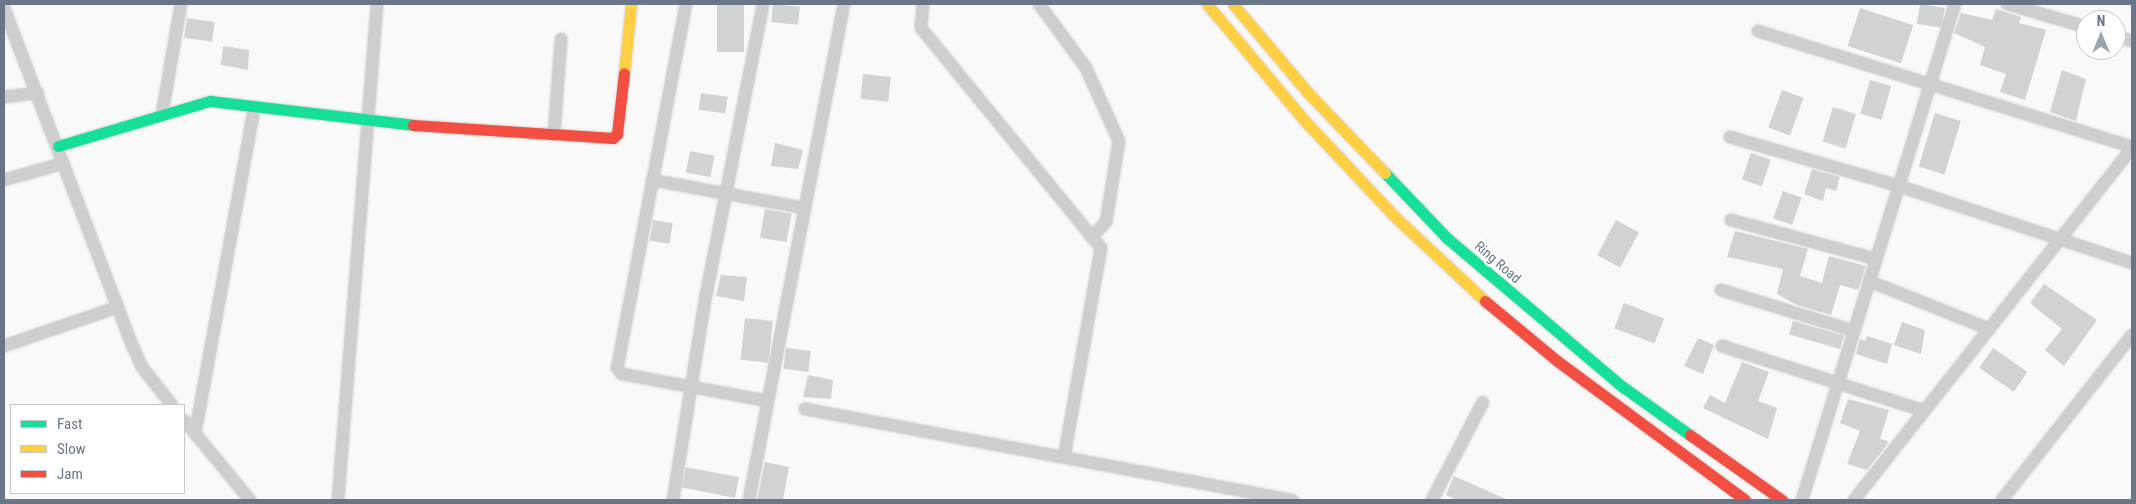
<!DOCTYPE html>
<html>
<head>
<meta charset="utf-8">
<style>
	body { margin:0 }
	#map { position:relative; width:2136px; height:504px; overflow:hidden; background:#f9f9f9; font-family:"Roboto Condensed",sans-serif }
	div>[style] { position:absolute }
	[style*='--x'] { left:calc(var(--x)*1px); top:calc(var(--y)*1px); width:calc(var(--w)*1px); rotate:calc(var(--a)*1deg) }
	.building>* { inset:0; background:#d1d2d4; transform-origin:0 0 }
	.roads { filter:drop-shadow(0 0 1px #d5d6d7) drop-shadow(0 0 1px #d5d6d7) }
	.street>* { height:12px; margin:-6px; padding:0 6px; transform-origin:6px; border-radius:6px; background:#cececf }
	.fast>* { height:11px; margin:-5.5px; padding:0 5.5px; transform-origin:5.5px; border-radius:5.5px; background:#16e098 }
	.slow>* { height:11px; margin:-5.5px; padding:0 5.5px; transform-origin:5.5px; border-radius:5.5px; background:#ffcf43 }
	.jam>* { height:11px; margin:-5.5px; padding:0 5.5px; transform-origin:5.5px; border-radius:5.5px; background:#f24e42 }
	span { translate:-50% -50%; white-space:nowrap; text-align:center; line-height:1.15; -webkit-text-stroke:5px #fff; paint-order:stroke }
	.street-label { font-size:14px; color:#697688 }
	.frame { position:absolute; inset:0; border:5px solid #697688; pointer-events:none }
	.legend { position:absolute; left:10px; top:404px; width:175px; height:90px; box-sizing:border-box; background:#fff; border:1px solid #c3c8cf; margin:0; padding:6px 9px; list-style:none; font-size:15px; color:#697688 }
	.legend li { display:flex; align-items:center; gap:10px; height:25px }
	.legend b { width:25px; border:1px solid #c3c8cf }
	.north { position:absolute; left:2076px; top:10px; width:50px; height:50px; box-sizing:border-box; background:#fff; border:1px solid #c3c8cf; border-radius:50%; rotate:0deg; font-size:14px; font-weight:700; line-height:20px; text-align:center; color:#697688 }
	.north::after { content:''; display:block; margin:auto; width:18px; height:22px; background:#9ba4b0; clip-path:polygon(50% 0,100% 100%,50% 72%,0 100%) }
</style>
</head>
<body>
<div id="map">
	<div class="building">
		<i style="left:717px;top:4px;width:27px;height:48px"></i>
		<i style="left:773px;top:4px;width:27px;height:18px;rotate:6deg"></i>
		<i style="left:1920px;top:4px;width:25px;height:20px;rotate:9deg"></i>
		<i style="left:1860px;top:8px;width:56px;height:40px;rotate:18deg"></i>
		<i style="clip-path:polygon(1996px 9px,2021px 17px,2019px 23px,2046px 30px,2025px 100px,2000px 92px,2006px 74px,1980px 65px,1985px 47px,1954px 33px,1961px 13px,1992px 20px)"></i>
		<i style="left:187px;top:18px;width:28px;height:20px;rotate:8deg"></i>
		<i style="clip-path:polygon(223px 46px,249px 50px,248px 70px,221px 65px)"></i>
		<i style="clip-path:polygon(2062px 70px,2086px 79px,2076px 121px,2050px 112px)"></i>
		<i style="left:863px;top:74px;width:28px;height:25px;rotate:6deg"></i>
		<i style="left:1870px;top:80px;width:22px;height:35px;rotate:16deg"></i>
		<i style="left:1782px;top:90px;width:23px;height:40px;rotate:20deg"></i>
		<i style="left:701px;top:93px;width:27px;height:17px;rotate:8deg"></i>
		<i style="left:1833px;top:107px;width:24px;height:36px;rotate:17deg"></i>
		<i style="left:1935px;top:113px;width:27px;height:56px;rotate:17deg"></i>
		<i style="clip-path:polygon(775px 143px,803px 150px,798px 169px,771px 166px)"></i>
		<i style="left:690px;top:151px;width:25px;height:22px;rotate:11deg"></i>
		<i style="left:1751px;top:153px;width:21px;height:28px;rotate:19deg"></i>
		<i style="clip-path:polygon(1812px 169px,1840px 177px,1836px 191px,1826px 188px,1823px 201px,1804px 194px)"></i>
		<i style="left:1783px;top:191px;width:20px;height:29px;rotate:20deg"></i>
		<i style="left:765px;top:209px;width:27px;height:29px;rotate:10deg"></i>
		<i style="left:653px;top:220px;width:20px;height:21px;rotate:9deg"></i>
		<i style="left:1616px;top:220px;width:26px;height:40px;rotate:28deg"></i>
		<i style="clip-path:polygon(1735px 231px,1808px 249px,1800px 276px,1822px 283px,1829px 256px,1866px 266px,1858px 290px,1840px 285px,1831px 315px,1797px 305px,1777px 294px,1783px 269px,1727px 257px)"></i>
		<i style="clip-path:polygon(721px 275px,747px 277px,744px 301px,716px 296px)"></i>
		<i style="clip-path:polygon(2044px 284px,2097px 320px,2064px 366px,2045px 350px,2062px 329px,2030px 303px)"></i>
		<i style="left:1624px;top:303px;width:43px;height:27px;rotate:21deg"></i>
		<i style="left:745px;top:318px;width:28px;height:42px;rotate:6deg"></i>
		<i style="left:1793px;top:321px;width:53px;height:14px;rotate:16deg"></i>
		<i style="clip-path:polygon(1902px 322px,1925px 330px,1921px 354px,1894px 345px)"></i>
		<i style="clip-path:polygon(1867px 336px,1892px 344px,1887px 364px,1856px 354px,1860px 339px,1865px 341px)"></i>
		<i style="clip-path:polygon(1698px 338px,1714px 345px,1703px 374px,1684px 366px)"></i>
		<i style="left:786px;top:348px;width:25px;height:21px;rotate:7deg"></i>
		<i style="left:1993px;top:348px;width:42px;height:24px;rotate:35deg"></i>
		<i style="clip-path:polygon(1742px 362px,1769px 372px,1758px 401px,1777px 408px,1768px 439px,1703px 408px,1710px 395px,1725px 403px)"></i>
		<i style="clip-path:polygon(808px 375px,833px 380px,831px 399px,803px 397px)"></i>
		<i style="clip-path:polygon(1848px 399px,1889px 410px,1880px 439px,1888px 441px,1887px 445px,1867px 470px,1847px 464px,1860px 431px,1840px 423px)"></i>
		<i style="clip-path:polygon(765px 462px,789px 467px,783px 500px,757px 500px)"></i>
		<i style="left:686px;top:467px;width:54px;height:21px;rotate:11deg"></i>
		<i style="clip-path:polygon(1454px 476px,1508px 500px,1457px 500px,1446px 495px)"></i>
	</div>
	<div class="roads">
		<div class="street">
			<i style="--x:686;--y:4;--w:370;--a:100.7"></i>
			<i style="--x:617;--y:368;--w:8;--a:50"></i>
			<i style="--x:622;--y:374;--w:147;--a:10.5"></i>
			<i style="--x:923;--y:4;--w:24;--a:95"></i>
			<i style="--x:921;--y:28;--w:284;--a:50.7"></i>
			<i style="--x:1101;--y:248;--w:212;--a:100"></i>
			<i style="--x:1039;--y:4;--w:79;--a:53.7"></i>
			<i style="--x:1086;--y:68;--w:80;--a:65.7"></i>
			<i style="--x:1119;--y:141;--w:82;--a:99.1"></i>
			<i style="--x:1106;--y:222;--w:21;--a:133"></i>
			<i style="--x:2007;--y:4;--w:82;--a:16.2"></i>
			<i style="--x:4;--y:8;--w:363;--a:69.2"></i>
			<i style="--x:133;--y:347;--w:22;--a:66"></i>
			<i style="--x:142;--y:367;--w:48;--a:51.7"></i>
			<i style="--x:1758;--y:31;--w:392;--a:17.2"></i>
			<i style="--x:2116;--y:36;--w:17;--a:17"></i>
			<i style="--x:4;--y:97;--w:34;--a:-7"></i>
			<i style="--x:162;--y:114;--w:112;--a:-80.2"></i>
			<i style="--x:554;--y:135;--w:96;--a:-85.8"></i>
			<i style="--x:1730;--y:137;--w:176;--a:16.2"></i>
			<i style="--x:1899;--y:186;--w:245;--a:18.3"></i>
			<i style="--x:4;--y:180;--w:62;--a:-15.8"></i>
			<i style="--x:652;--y:180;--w:155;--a:10.4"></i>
			<i style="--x:1731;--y:220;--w:150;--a:15.1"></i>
			<i style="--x:1869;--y:281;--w:129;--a:21.8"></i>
			<i style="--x:1721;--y:290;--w:139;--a:17.1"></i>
			<i style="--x:4;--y:346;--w:120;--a:-18.9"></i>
			<i style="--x:1722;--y:346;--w:212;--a:17.8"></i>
			<i style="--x:805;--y:409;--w:496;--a:10.6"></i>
			<i style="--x:184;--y:420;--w:104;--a:50.5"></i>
			<i style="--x:195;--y:434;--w:331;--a:-79.7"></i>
			<i style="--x:338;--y:500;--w:498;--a:-85.5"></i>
			<i style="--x:673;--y:500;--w:208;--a:-80.9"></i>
			<i style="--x:706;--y:295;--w:297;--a:-78.9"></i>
			<i style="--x:749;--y:500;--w:505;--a:-79.16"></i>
			<i style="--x:1432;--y:500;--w:110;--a:-62.5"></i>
			<i style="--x:1802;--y:500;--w:519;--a:-72.86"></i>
			<i style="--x:1854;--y:500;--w:449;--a:-51.7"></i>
			<i style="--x:2002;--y:500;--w:210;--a:-51.8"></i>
		</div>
		<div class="fast">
			<i style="--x:58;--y:146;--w:159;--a:-16.5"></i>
			<i style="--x:210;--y:101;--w:204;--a:6.7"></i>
			<i style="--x:1385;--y:173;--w:90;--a:46.4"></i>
			<i style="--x:1447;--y:238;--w:231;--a:40.3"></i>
			<i style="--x:1623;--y:387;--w:82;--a:35.6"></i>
		</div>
		<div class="slow">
			<i style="--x:1207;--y:4;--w:151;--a:50.1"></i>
			<i style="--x:1304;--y:120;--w:132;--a:46.8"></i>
			<i style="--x:1394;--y:216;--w:125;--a:43"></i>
			<i style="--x:1233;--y:4;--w:119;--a:49.8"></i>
			<i style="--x:1310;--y:95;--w:108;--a:46.1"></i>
			<i style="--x:624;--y:73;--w:69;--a:-84.2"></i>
		</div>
		<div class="jam">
			<i style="--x:413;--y:125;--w:200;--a:3.7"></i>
			<i style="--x:613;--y:138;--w:6;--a:-45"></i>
			<i style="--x:617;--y:134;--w:61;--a:-83.5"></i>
			<i style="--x:1485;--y:301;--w:92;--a:39.7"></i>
			<i style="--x:1556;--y:360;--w:235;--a:36.5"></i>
			<i style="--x:1690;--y:435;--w:113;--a:35.2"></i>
		</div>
	</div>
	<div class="street-label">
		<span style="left:1498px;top:262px;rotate:41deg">Ring Road</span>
	</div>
	<div class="frame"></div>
	<ul class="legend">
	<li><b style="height:6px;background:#16e098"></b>Fast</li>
	<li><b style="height:6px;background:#ffcf43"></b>Slow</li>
	<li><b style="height:6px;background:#f24e42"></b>Jam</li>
	</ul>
	<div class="north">N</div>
</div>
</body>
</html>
